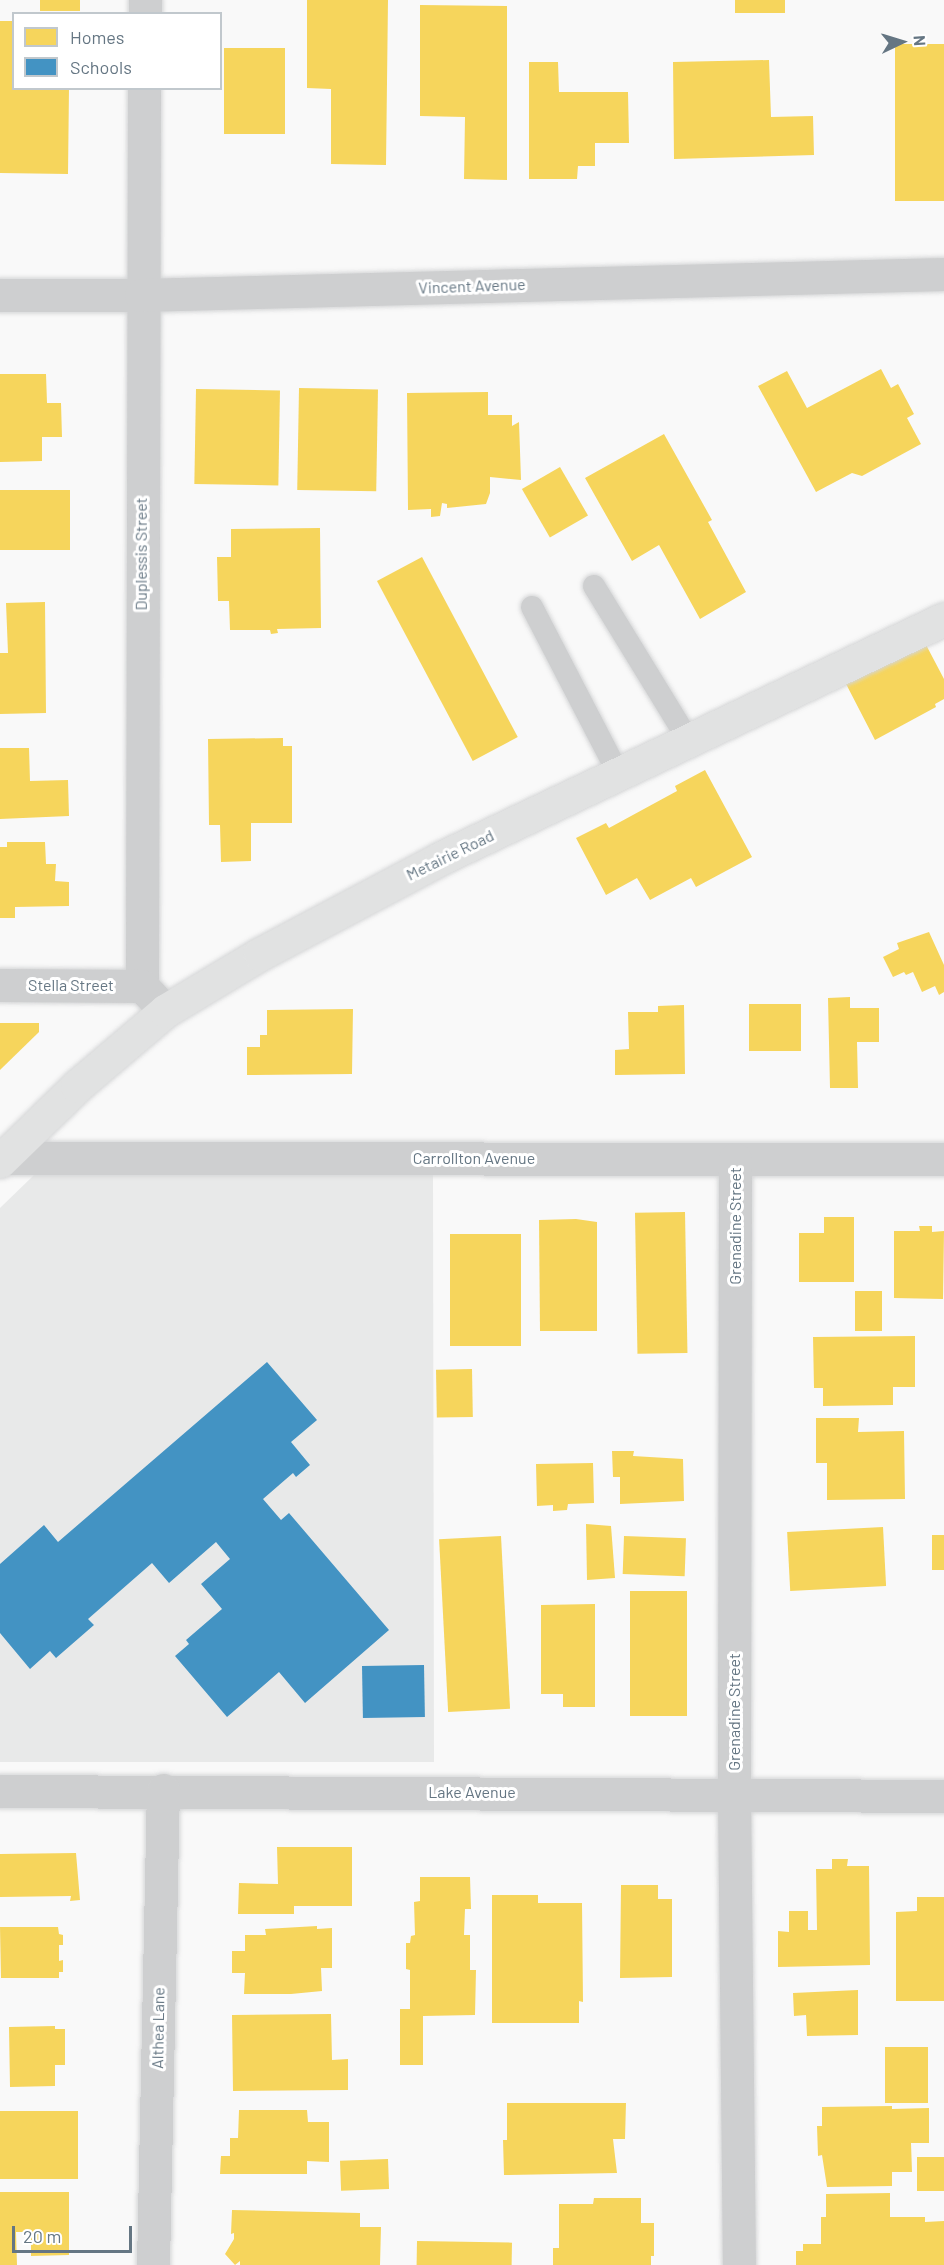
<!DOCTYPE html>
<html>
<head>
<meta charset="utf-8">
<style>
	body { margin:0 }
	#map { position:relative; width:944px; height:2265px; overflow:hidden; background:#f9f9f9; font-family:Barlow,sans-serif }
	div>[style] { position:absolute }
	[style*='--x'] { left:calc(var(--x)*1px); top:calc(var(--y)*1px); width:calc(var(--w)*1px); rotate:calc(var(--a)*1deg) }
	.built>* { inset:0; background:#e8e9e9 }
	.homes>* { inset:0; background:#f6d55c; transform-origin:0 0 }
	.schools>* { inset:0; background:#4393c3; transform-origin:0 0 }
	.roads { filter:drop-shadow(0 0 2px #d5d6d7) drop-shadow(0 0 2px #d5d6d7) }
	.lane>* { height:22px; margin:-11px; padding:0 11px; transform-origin:11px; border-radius:11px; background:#cecfd0 }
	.street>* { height:33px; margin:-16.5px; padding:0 16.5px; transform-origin:16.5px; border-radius:16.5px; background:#cecfd0 }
	.secondary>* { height:33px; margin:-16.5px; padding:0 16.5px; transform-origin:16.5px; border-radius:16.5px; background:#e1e2e2 }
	span { translate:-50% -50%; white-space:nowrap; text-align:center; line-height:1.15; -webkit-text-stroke:6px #fff; paint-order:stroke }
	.street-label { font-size:16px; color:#657683 }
	.legend { position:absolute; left:12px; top:12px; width:210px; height:78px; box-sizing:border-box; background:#fff; border:2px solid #c1c8cd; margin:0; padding:8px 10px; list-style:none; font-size:18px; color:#657683 }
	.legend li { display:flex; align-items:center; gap:12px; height:30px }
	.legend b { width:30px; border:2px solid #c1c8cd }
	.north { position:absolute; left:872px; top:12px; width:60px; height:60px; -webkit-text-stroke:4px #fff; paint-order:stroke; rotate:86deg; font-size:16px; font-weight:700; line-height:24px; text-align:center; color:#657683 }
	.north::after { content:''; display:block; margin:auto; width:21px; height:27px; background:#657683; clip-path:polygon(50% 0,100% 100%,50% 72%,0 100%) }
	.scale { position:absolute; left:12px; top:2226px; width:120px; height:27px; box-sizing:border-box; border:3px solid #657683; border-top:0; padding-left:8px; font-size:18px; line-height:21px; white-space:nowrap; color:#657683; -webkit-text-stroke:4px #fff; paint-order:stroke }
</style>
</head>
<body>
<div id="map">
	<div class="built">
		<i style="clip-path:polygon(433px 1172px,434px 1762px,0 1762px,0 1208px,34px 1175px)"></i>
	</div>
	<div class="homes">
		<i style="left:40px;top:0;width:40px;height:11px"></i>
		<i style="clip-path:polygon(307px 0,388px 0,386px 165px,331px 164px,331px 89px,307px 88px)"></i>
		<i style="left:735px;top:0;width:50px;height:13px"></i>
		<i style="clip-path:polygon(420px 5px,507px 6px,507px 180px,464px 179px,465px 117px,420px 116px)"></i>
		<i style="clip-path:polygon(0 21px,14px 21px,14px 88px,69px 88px,68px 174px,0 173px)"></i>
		<i style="left:944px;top:44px;width:157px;height:49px;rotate:90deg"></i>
		<i style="left:224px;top:48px;width:61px;height:86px"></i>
		<i style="clip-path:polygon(769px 60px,771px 117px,813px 116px,814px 155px,674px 159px,673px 62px)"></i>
		<i style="clip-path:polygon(529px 62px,558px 62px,559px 92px,628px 92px,629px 143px,595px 143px,595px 166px,578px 166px,577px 179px,529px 179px)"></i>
		<i style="clip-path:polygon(881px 369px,891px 388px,898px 384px,914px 414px,907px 418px,921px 444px,862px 476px,852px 473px,816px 492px,758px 386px,787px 371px,807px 408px)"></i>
		<i style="clip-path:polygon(0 374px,46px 374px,47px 403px,61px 403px,62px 437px,42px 437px,42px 461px,0 462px)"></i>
		<i style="left:299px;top:388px;width:79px;height:102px;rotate:1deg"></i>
		<i style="left:196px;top:389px;width:84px;height:95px;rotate:1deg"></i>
		<i style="clip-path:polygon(488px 392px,488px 415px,512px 415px,512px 426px,519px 422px,521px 480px,490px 477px,490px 493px,486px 504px,447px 508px,447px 504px,442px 503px,440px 516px,431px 517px,431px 509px,408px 510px,407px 393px)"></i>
		<i style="clip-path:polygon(664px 434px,712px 520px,708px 522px,746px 592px,700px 619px,659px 545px,632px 561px,585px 478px)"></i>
		<i style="left:560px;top:467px;width:56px;height:44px;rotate:60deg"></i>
		<i style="left:70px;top:490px;width:60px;height:70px;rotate:90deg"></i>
		<i style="clip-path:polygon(320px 528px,321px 628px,277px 629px,278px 633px,271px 634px,270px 630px,230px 630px,229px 601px,218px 601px,217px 557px,231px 557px,231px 529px)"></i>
		<i style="left:422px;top:557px;width:204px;height:51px;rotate:62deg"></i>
		<i style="clip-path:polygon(45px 602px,46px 713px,0 714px,0 653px,8px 653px,6px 603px)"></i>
		<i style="clip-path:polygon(924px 641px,944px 679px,944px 699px,935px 704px,936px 707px,875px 740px,844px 680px)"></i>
		<i style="clip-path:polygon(283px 738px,283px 746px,292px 746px,292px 823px,251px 823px,251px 861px,221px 862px,220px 825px,209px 825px,208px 739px)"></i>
		<i style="clip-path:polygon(0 748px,29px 748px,30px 781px,68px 780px,69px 816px,0 819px)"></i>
		<i style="clip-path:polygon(705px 770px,752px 857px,696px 887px,691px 878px,650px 900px,637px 878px,606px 895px,576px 838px,606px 823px,609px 828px,677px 791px,675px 786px)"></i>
		<i style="clip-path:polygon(7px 842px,45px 842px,46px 864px,56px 864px,55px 881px,69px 882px,69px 906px,15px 907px,15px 918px,0 918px,0 847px,7px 847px)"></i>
		<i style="clip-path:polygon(929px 932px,944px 965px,944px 992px,939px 995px,935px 986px,922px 992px,913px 972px,906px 975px,904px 972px,893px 977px,883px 957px,899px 949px,897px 943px)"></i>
		<i style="clip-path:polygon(850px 997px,850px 1008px,879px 1008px,879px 1042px,857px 1042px,858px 1088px,830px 1088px,828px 998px)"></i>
		<i style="left:749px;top:1004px;width:52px;height:47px"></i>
		<i style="clip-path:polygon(684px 1005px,685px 1074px,615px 1075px,615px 1050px,629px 1049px,628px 1012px,658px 1012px,658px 1006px)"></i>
		<i style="clip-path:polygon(353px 1009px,352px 1074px,247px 1075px,247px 1047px,260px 1047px,260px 1035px,267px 1035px,267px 1010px)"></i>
		<i style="clip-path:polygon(0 1023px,39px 1023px,39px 1032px,0 1070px)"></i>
		<i style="left:685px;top:1212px;width:141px;height:50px;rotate:89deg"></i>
		<i style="clip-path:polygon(824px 1217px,854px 1217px,854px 1282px,799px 1282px,799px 1233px,824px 1233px)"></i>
		<i style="clip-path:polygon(576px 1219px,597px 1222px,597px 1331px,540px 1331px,539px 1220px)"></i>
		<i style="clip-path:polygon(919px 1226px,932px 1226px,932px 1232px,944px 1231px,943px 1299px,894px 1298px,894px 1231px,920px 1231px)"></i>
		<i style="left:450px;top:1234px;width:71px;height:112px"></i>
		<i style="left:855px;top:1291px;width:27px;height:40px"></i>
		<i style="clip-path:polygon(915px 1336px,915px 1387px,893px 1387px,893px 1405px,823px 1406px,823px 1388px,814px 1388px,813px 1337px)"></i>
		<i style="left:472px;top:1369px;width:48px;height:36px;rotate:89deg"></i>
		<i style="clip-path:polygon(816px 1418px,859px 1418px,858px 1432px,904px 1431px,905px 1499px,827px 1500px,827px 1463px,816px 1463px)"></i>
		<i style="clip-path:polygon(612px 1451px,634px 1451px,633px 1456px,683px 1459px,684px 1501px,620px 1504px,620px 1477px,613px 1477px)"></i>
		<i style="clip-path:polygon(593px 1463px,594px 1503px,568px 1504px,567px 1510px,553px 1511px,553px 1505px,537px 1506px,536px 1464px)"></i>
		<i style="clip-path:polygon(586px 1524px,611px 1526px,615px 1578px,587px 1580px)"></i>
		<i style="left:883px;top:1527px;width:59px;height:96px;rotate:87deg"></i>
		<i style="left:932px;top:1535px;width:12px;height:35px"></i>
		<i style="left:501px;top:1536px;width:173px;height:62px;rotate:87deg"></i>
		<i style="left:624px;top:1536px;width:62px;height:38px;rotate:2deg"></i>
		<i style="left:630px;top:1591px;width:57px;height:125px"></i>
		<i style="clip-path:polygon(595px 1604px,595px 1707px,563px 1707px,563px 1694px,541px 1694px,541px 1605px)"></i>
		<i style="clip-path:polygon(277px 1847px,352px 1847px,352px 1906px,294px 1906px,294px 1914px,238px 1914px,239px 1883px,278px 1884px)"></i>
		<i style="clip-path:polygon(76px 1853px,80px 1900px,70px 1901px,71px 1896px,0 1897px,0 1854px)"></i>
		<i style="clip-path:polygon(832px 1859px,848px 1859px,847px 1866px,869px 1866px,870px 1965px,778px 1967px,778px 1931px,789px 1932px,789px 1911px,808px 1911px,808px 1930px,817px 1930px,816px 1869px,832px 1869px)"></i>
		<i style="clip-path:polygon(420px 1877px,470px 1877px,471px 1909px,465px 1909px,464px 1935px,470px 1935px,470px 1970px,476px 1970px,475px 2015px,423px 2016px,423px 2065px,400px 2065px,400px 2009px,410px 2009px,410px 1970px,406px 1969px,406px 1943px,410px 1943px,411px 1936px,415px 1935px,414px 1902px,420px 1901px)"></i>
		<i style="clip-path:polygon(621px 1885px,658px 1885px,658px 1899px,672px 1899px,672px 1977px,620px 1978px)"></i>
		<i style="clip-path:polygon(492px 1895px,538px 1895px,538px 1903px,582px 1903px,583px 2002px,579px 2001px,579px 2023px,492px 2023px)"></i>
		<i style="clip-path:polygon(917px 1897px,944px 1897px,944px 2001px,896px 2001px,896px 1912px,917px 1911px)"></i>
		<i style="clip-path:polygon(317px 1926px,317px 1929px,332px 1928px,332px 1968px,321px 1968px,322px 1991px,291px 1994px,244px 1994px,245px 1973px,232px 1973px,232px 1951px,245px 1951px,245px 1935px,266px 1935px,265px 1929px)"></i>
		<i style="clip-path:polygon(0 1927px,58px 1927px,59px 1934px,63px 1935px,63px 1945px,59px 1945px,59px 1961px,63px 1960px,63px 1972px,59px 1972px,59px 1978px,1px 1978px)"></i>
		<i style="clip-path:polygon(858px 1990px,858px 2035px,807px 2036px,806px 2015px,794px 2016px,793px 1993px)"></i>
		<i style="clip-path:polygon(331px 2014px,332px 2060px,348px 2059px,348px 2090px,233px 2091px,232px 2015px)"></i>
		<i style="clip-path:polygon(55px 2026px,55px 2029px,65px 2029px,65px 2065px,55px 2065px,55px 2086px,10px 2087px,9px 2027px)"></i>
		<i style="left:885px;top:2047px;width:43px;height:56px"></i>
		<i style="clip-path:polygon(507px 2103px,626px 2103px,625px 2139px,613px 2139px,617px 2173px,504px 2175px,503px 2140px,507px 2140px)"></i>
		<i style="clip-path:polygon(892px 2106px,892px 2109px,929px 2108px,929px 2143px,911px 2143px,912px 2172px,892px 2172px,892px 2186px,827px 2187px,822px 2155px,818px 2156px,817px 2126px,822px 2126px,822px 2107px)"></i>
		<i style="clip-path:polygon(239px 2110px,307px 2110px,308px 2122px,329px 2122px,329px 2162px,307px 2161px,307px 2174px,220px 2174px,221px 2156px,230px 2156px,230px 2138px,238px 2138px)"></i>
		<i style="left:78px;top:2111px;width:68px;height:78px;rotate:90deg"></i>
		<i style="left:917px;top:2157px;width:27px;height:34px"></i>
		<i style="left:388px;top:2159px;width:30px;height:48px;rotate:88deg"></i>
		<i style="clip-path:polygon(0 2192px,69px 2192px,69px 2255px,31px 2256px,31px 2232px,16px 2232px,17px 2265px,0 2265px)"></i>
		<i style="clip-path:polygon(890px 2193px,890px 2217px,925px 2217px,925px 2222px,944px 2221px,944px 2265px,796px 2265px,796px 2251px,803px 2251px,803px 2244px,821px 2244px,821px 2217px,826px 2217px,826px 2194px)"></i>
		<i style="clip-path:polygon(594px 2198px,641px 2198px,641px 2223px,654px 2223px,654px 2256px,651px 2256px,651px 2265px,553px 2265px,553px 2248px,559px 2248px,559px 2204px,593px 2204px)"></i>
		<i style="clip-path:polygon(232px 2210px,360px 2213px,360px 2227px,381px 2227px,380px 2265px,240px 2265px,240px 2261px,235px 2265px,225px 2254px,234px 2239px,234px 2233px,231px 2234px)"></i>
		<i style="left:417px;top:2241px;width:95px;height:24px;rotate:1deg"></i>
	</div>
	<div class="schools">
		<i style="clip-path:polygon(267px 1362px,317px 1420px,291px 1442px,310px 1465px,296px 1477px,293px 1473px,263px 1499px,281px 1520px,289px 1513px,389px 1630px,305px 1703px,279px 1672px,227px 1717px,175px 1656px,189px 1644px,186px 1640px,222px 1609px,201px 1584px,230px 1559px,216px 1542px,169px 1583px,152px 1563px,88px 1619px,94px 1625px,56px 1658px,50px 1651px,30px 1669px,0 1633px,0 1564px,44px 1525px,58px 1542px)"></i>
		<i style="left:424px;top:1665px;width:52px;height:62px;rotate:89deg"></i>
	</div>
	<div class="roads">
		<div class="lane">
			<i style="--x:594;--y:586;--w:182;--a:58.5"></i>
			<i style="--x:532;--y:607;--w:189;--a:62.6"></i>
		</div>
		<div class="street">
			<i style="--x:145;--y:14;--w:14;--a:-90"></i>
			<i style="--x:144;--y:88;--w:898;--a:90.13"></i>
			<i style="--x:142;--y:986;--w:34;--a:47"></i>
			<i style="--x:0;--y:295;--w:141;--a:0"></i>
			<i style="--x:141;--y:295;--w:803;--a:-1.5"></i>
			<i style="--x:0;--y:985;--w:142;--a:0.4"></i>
			<i style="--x:4;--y:1158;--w:940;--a:0.06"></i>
			<i style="--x:735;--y:1159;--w:635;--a:90.09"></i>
			<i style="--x:734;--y:1794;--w:471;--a:89.4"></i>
			<i style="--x:0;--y:1791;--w:944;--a:0.3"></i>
			<i style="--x:153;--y:2265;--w:475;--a:-88.8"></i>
		</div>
		<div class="secondary">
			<i style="--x:0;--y:1161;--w:107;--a:-44.2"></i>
			<i style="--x:77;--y:1086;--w:116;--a:-40.4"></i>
			<i style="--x:165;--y:1011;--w:111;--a:-31"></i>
			<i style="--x:260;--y:954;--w:205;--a:-27.9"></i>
			<i style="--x:441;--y:858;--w:557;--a:-25.41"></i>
		</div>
	</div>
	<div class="street-label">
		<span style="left:472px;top:286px;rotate:-2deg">Vincent Avenue</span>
		<span style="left:141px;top:554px;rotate:-90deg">Duplessis Street</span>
		<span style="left:450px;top:855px;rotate:-26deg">Metairie Road</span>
		<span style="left:71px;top:985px">Stella Street</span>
		<span style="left:474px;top:1158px">Carrollton Avenue</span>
		<span style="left:735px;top:1226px;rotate:-90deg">Grenadine Street</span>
		<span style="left:734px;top:1712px;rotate:-90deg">Grenadine Street</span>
		<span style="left:472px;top:1792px">Lake Avenue</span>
		<span style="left:158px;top:2028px;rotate:-89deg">Althea Lane</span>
	</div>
	<ul class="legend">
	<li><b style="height:16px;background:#f6d55c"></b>Homes</li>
	<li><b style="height:16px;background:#4393c3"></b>Schools</li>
	</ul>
	<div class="north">N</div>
	<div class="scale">20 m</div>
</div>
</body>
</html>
